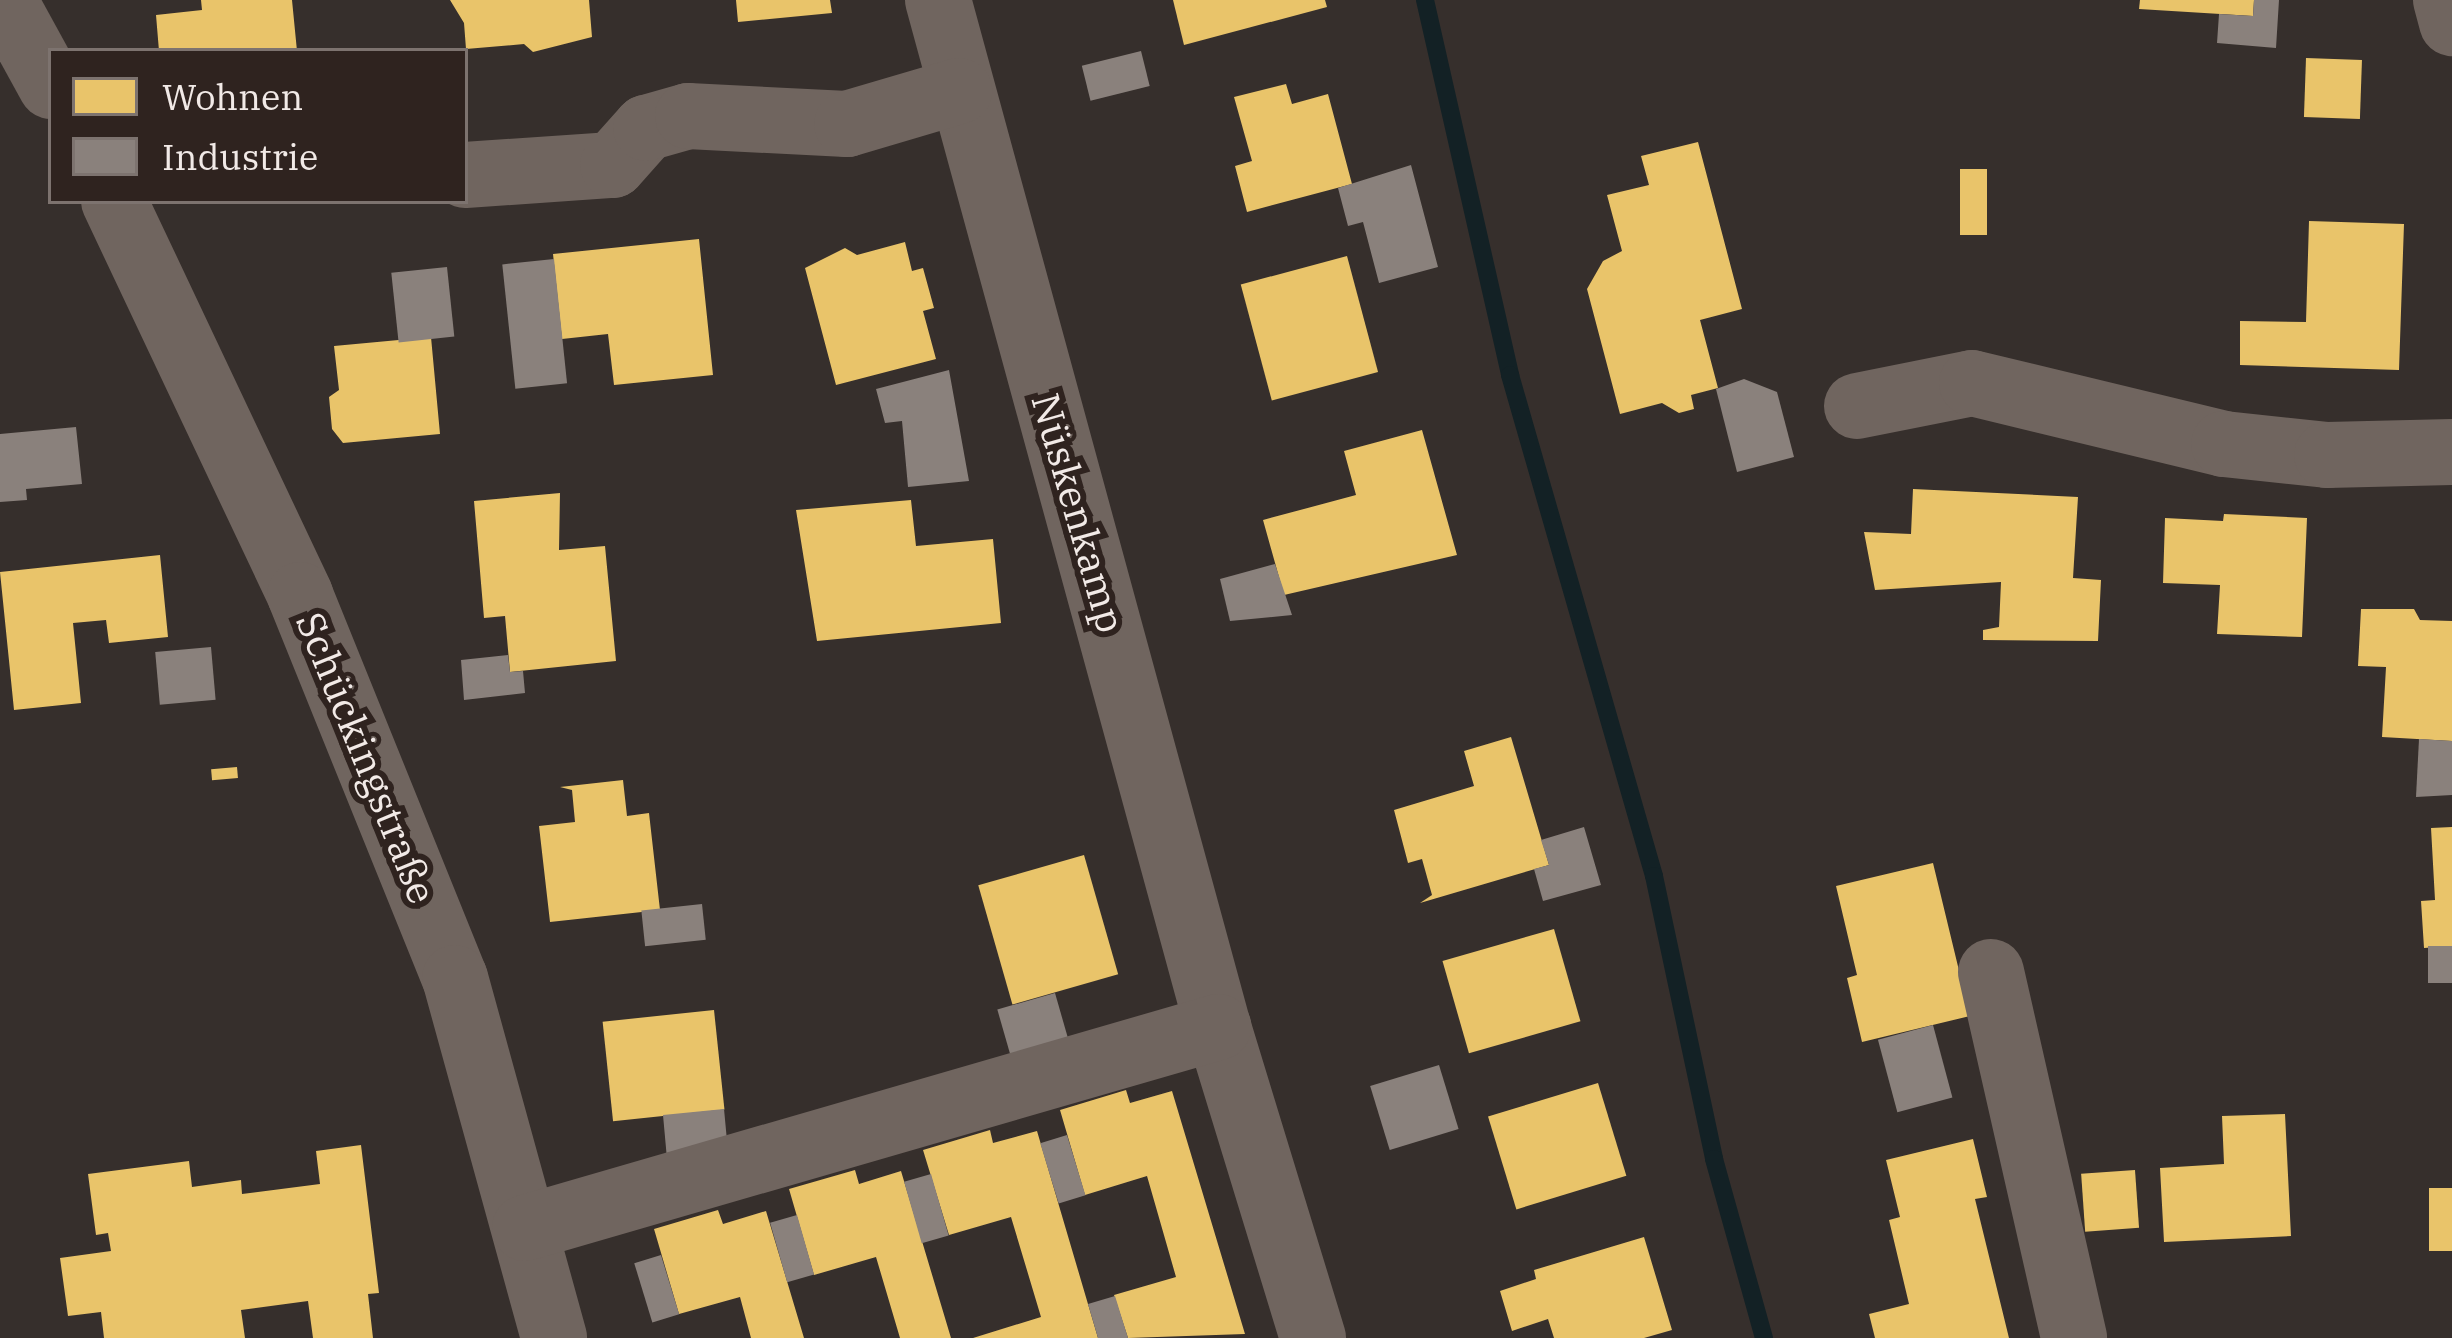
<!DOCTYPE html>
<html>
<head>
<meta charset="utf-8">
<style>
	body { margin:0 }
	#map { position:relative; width:2452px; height:1338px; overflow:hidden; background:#362f2c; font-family:"IBM Plex Serif",serif }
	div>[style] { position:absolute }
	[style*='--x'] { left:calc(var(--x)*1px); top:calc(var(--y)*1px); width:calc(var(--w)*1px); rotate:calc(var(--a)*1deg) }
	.homes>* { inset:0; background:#e9c46a; transform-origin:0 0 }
	.industry>* { inset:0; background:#8a817c; transform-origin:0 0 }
	.stream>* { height:18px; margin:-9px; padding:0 9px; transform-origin:9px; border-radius:9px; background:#132125 }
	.minor>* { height:66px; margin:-33px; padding:0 33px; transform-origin:33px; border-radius:33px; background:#70655f }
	span { translate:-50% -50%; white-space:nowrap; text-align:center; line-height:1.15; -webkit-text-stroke:12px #2f231f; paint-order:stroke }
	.street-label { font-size:39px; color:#f2eae7 }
	.legend { position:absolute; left:48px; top:48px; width:420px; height:156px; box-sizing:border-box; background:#2f231f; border:3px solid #7d736f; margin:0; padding:15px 21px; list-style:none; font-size:36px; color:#f2eae7 }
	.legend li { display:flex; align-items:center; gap:24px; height:60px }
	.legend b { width:60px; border:3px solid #7d736f }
</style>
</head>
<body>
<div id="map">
	<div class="homes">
		<i style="clip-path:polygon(201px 0,292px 0,297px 51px,159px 51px,156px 15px,202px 10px)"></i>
		<i style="clip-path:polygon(450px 0,589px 0,592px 37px,533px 52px,524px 44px,466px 49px,464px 23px)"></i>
		<i style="clip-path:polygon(736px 0,830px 0,832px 13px,738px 22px)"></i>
		<i style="clip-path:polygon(1173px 0,1325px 0,1327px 7px,1184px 45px)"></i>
		<i style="clip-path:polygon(2140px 0,2254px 0,2253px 16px,2139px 9px)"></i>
		<i style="left:2306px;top:58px;width:56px;height:59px;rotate:2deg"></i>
		<i style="clip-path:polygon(1286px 84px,1292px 104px,1328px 94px,1352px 184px,1247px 212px,1235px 166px,1252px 161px,1234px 97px)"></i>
		<i style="clip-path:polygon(1698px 142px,1742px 309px,1700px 320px,1718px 388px,1691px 395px,1694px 409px,1679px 413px,1662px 403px,1620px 414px,1587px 289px,1603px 261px,1622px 251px,1607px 195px,1649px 185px,1641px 156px)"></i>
		<i style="left:1960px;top:169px;width:27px;height:66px"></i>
		<i style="clip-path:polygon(2309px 221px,2404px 224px,2399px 370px,2240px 365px,2240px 321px,2306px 322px)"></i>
		<i style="clip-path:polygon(699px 239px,713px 375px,614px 385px,608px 334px,562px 339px,553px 254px)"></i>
		<i style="clip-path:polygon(905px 242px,912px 271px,923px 268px,934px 308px,923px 311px,936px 359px,836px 385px,805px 268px,845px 248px,857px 255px)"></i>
		<i style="left:1347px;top:256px;width:120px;height:110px;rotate:75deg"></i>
		<i style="clip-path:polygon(431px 337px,440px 434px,343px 443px,332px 429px,329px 397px,339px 390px,334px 346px)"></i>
		<i style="clip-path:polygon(1422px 430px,1457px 555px,1284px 595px,1263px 520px,1356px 495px,1344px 451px)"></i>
		<i style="clip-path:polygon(1913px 489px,2078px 497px,2073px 578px,2101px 580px,2098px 641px,1983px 640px,1983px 630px,1999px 627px,2001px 582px,1875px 590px,1864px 532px,1911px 534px)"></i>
		<i style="clip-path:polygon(560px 493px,559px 550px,605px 546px,616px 661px,510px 672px,505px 616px,484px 618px,474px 501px)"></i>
		<i style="clip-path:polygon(911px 500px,916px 546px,993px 539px,1001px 623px,817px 641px,796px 510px)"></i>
		<i style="clip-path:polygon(2224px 514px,2307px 518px,2302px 637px,2217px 634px,2220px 585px,2163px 583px,2165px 518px,2223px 521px)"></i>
		<i style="clip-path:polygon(160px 555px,168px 637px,109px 643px,106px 620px,73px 623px,81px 703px,14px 710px,0 572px)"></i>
		<i style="clip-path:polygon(2361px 609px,2414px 609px,2420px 620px,2452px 621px,2452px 741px,2382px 737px,2386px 667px,2358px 666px)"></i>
		<i style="clip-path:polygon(1511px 737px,1549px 865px,1420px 903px,1432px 895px,1422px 859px,1408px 863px,1394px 810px,1474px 786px,1464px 751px)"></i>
		<i style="left:237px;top:767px;width:11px;height:26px;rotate:85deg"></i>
		<i style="clip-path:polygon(623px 780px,627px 816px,649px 813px,660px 910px,550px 922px,539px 826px,575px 822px,572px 790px,560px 787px)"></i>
		<i style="clip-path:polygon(2452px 827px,2452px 946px,2424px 948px,2421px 901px,2435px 900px,2431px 828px)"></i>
		<i style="left:1084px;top:855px;width:124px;height:110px;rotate:74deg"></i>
		<i style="clip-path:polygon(1933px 863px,1970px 1016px,1862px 1042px,1847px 978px,1857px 975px,1836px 886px)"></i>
		<i style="left:1554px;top:929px;width:96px;height:116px;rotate:74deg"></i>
		<i style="left:714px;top:1010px;width:100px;height:112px;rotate:84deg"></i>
		<i style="left:1598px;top:1083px;width:97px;height:115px;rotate:73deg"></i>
		<i style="clip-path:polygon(1126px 1090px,1130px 1103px,1172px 1091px,1245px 1334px,1128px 1338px,1114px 1295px,1176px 1277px,1147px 1176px,1085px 1195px,1060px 1110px)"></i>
		<i style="clip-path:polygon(2285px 1114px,2291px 1236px,2164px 1242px,2160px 1168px,2224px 1164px,2222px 1116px)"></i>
		<i style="clip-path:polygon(990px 1130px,993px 1143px,1037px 1131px,1098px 1338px,973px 1338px,1041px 1317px,1011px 1217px,949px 1235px,923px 1150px)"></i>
		<i style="clip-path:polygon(1973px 1139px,1987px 1197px,1975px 1199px,2009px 1338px,1875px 1338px,1869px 1314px,1909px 1304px,1889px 1220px,1900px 1217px,1886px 1160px)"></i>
		<i style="clip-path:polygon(361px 1145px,379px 1293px,368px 1294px,373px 1338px,313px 1338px,308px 1301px,241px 1310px,245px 1338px,104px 1338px,101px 1312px,68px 1316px,60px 1258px,111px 1251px,108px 1233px,96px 1235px,88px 1174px,189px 1161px,192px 1187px,241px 1180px,242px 1194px,320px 1184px,316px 1151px)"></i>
		<i style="clip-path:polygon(855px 1170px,859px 1184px,901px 1171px,951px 1338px,900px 1338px,876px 1257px,814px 1275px,789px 1189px)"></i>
		<i style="left:2135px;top:1170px;width:58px;height:54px;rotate:86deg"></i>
		<i style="left:2429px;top:1188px;width:23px;height:63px"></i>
		<i style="clip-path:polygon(718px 1210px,723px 1224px,766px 1211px,804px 1338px,751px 1338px,740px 1297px,679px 1314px,654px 1229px)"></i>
		<i style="clip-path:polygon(1644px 1237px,1672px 1330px,1644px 1338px,1554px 1338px,1548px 1319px,1512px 1331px,1500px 1291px,1536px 1279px,1534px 1270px)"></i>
	</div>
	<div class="industry">
		<i style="clip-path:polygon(2254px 0,2279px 0,2276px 48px,2217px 43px,2219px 14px,2253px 16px)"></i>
		<i style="left:1141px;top:51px;width:36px;height:61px;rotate:76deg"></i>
		<i style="clip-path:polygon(1411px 165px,1438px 267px,1379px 283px,1363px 222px,1348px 226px,1338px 188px)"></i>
		<i style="left:554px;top:259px;width:125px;height:52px;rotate:84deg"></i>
		<i style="left:447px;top:267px;width:70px;height:56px;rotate:84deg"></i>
		<i style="clip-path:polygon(949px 370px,969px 481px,908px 487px,902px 421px,885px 423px,876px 389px)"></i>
		<i style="clip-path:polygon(1744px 379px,1777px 392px,1794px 457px,1737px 472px,1716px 389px)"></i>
		<i style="clip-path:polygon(76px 427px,82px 484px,26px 489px,27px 500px,0 502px,0 434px)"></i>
		<i style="clip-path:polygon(1275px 564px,1292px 615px,1230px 621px,1220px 579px)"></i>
		<i style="left:211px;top:647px;width:53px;height:56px;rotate:85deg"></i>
		<i style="clip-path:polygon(508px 655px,510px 672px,523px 671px,525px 693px,464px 700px,461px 660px)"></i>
		<i style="clip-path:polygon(2419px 739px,2452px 741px,2452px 795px,2416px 797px)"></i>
		<i style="clip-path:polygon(1584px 827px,1601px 885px,1543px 901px,1534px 869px,1549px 865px,1541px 840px)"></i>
		<i style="left:702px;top:904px;width:36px;height:61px;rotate:84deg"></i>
		<i style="left:2452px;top:946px;width:37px;height:24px;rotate:90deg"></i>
		<i style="left:1055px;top:993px;width:50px;height:60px;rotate:74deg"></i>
		<i style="left:1933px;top:1025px;width:75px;height:57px;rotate:75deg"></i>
		<i style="left:1439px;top:1065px;width:67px;height:72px;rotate:73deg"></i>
		<i style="clip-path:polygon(724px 1109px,727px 1141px,667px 1159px,663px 1115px)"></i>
		<i style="left:1067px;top:1135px;width:63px;height:28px;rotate:73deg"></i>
		<i style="left:931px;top:1174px;width:64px;height:28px;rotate:74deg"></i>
		<i style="left:797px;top:1215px;width:62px;height:28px;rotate:74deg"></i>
		<i style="left:661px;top:1255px;width:62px;height:28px;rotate:73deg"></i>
		<i style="clip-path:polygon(1115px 1296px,1128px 1338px,1098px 1338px,1088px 1304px)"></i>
	</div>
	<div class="stream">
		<i style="--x:1425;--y:0;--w:385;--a:77.2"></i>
		<i style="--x:1510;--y:375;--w:521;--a:73.96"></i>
		<i style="--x:1654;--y:876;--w:289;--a:78"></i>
		<i style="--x:1714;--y:1159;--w:186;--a:74.4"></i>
	</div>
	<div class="minor">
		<i style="--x:4;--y:0;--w:98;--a:61.3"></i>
		<i style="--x:938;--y:0;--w:1064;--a:74.75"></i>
		<i style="--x:1218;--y:1027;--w:325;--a:73"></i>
		<i style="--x:2446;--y:0;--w:24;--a:75"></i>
		<i style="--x:465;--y:175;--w:148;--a:-3.9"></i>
		<i style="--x:613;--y:165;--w:50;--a:-48.3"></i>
		<i style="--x:646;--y:128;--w:44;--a:-15.9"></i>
		<i style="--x:688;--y:116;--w:159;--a:2.9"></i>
		<i style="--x:847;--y:124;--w:117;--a:-16.4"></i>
		<i style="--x:114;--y:201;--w:436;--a:64.7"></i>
		<i style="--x:300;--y:595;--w:413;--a:68"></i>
		<i style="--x:455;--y:978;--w:373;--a:74.6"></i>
		<i style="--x:1857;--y:406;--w:117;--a:-11.3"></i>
		<i style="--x:1972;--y:383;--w:259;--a:13.6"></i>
		<i style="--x:2224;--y:444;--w:104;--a:6.1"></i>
		<i style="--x:2327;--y:455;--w:125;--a:-1.4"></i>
		<i style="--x:1991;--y:972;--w:375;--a:77.2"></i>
		<i style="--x:525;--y:1228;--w:722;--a:-16.17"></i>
	</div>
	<div class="street-label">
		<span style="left:1078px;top:513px;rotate:74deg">Nüskenkamp</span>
		<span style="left:366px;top:758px;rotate:68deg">Schückingstraße</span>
	</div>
	<ul class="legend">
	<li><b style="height:33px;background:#e9c46a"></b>Wohnen</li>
	<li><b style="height:33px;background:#8a817c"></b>Industrie</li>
	</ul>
</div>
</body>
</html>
